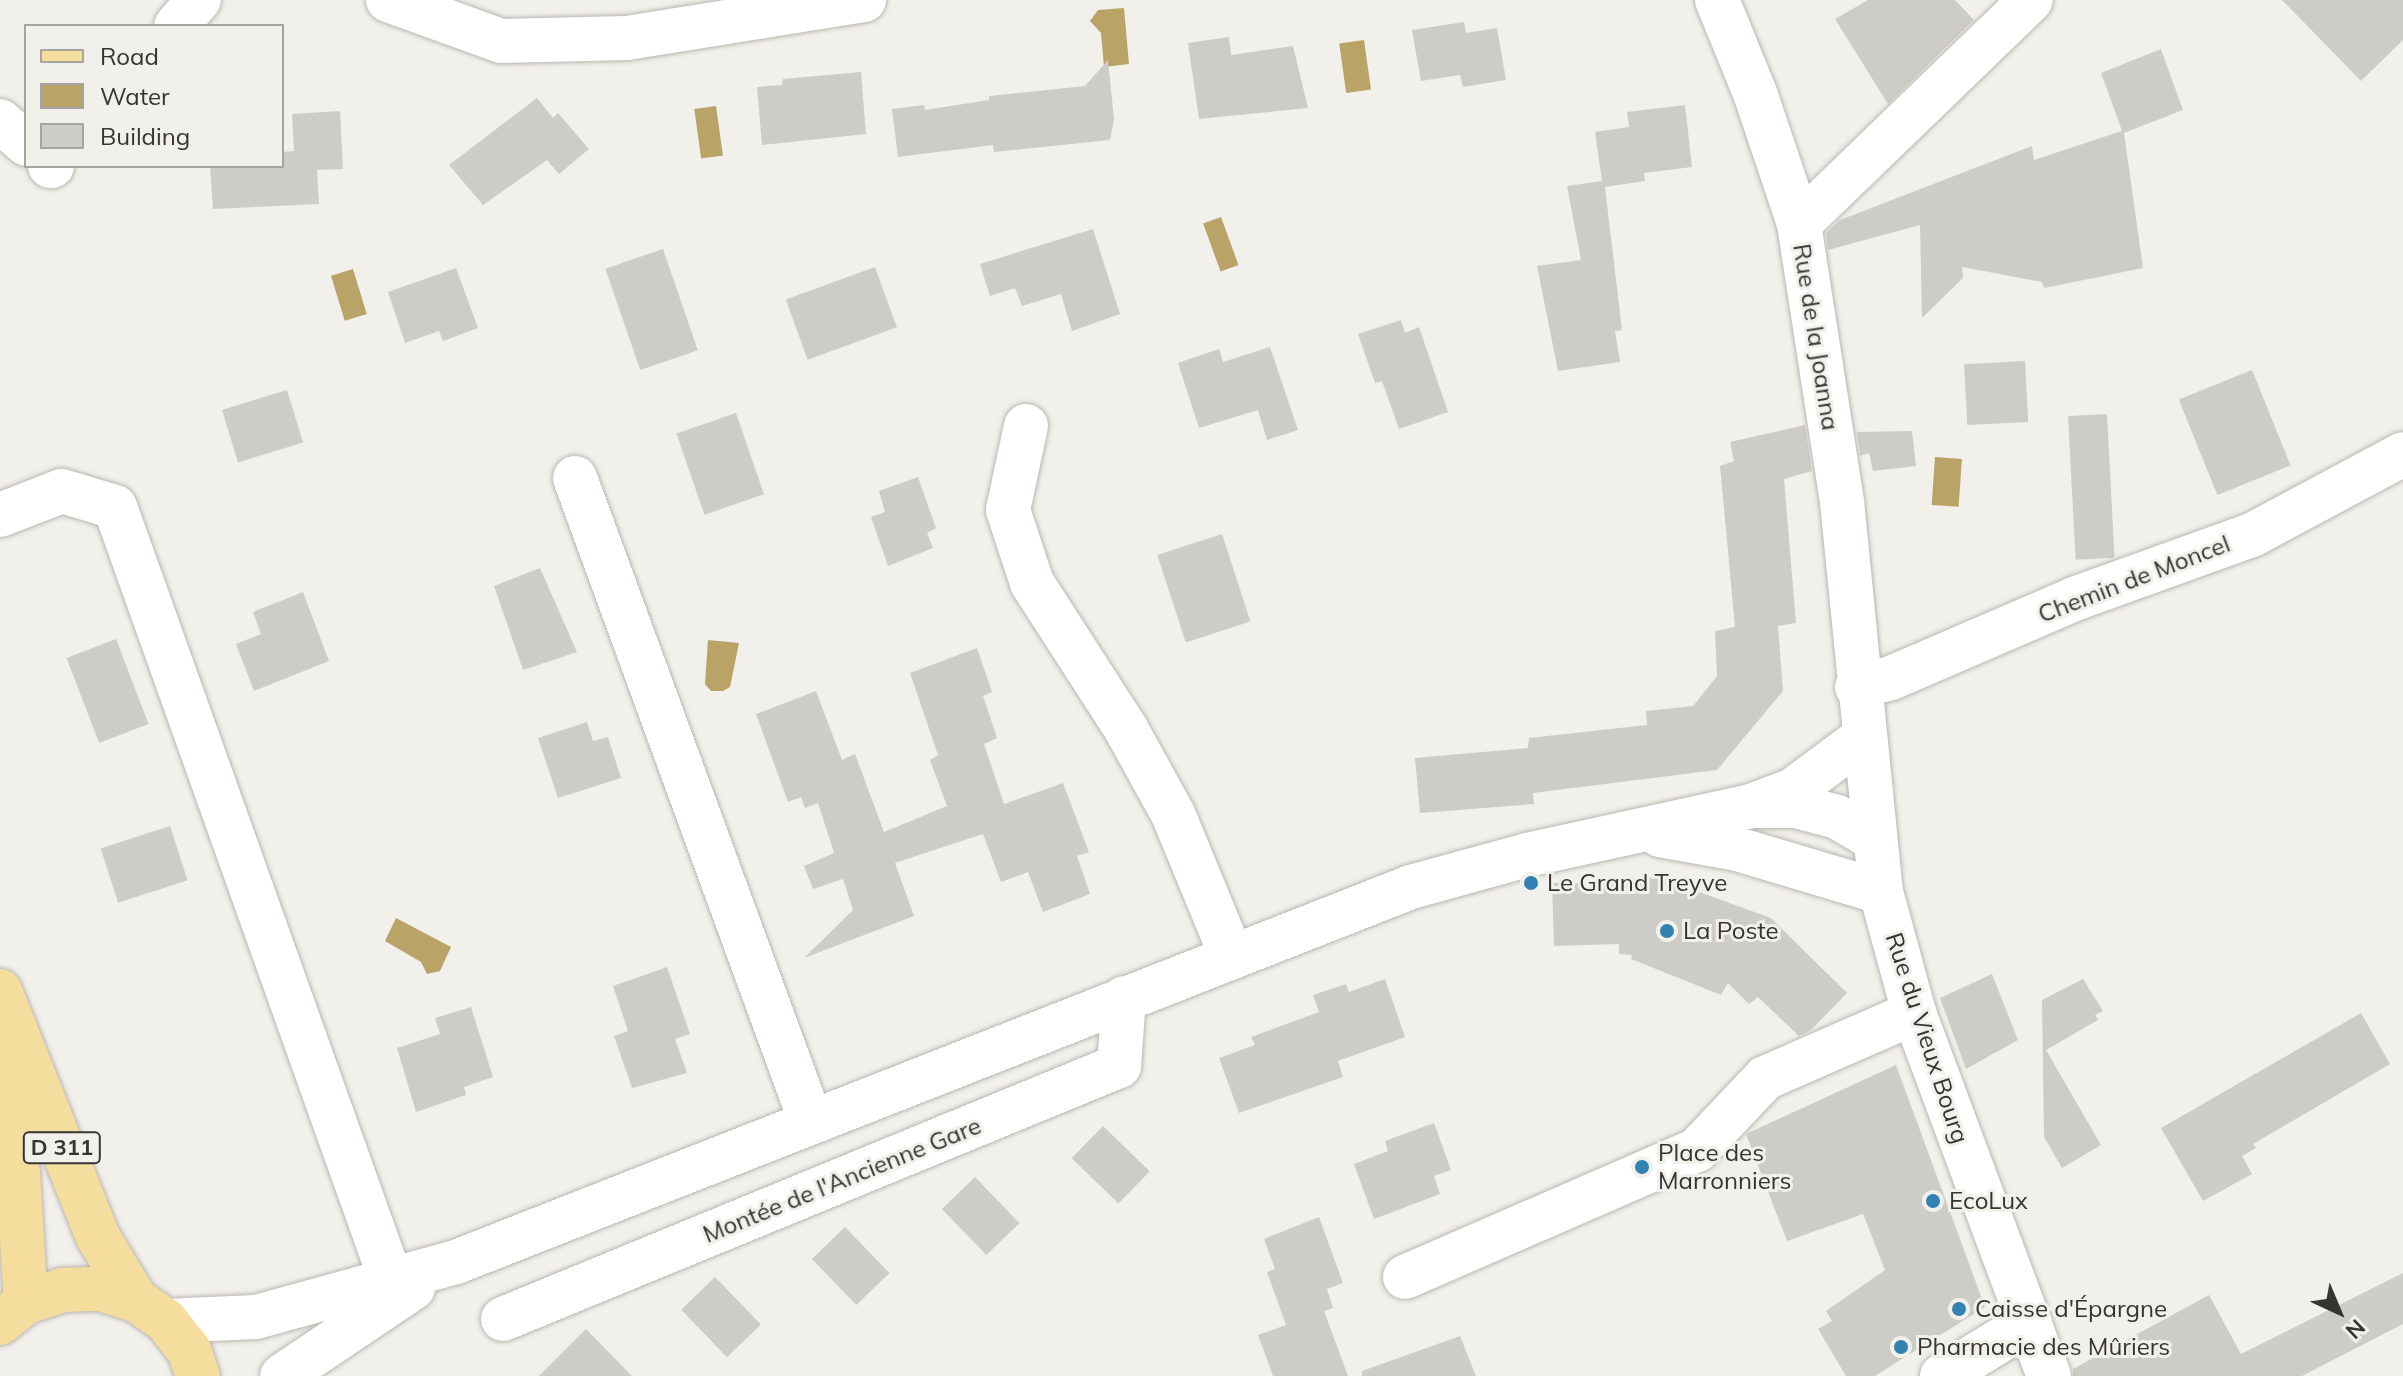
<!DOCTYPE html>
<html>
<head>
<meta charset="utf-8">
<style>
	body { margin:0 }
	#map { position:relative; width:2403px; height:1376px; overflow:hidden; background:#f2f0eb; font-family:Mulish,sans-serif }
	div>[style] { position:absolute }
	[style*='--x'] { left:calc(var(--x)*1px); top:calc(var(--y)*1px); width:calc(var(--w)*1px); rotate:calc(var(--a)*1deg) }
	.water>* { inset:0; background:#b9a366; transform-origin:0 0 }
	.building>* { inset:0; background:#ceccc7; transform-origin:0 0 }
	.roads { filter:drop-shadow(0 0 2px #b9b7b2) drop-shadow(0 0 2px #b9b7b2) }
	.minor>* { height:44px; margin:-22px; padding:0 22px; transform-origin:22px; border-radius:22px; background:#fff }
	.major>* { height:44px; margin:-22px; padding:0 22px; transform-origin:22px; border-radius:22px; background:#f4dd9d }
	.dots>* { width:22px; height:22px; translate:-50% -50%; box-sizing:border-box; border:4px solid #f2f0eb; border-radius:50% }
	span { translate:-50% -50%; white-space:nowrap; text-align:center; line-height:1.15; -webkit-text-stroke:6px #f2f0eb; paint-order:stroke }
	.shield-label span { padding:2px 6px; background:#f2f0eb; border:2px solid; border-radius:6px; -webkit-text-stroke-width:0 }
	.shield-label { font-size:22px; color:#363533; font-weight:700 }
	.street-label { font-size:24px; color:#363533 }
	.poi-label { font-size:24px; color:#363533 }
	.left { translate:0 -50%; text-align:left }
	.legend { position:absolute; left:24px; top:24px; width:260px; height:144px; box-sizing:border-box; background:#f2f0eb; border:2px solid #a7a5a1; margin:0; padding:10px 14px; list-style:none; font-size:24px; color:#363533 }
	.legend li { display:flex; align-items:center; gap:16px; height:40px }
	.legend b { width:40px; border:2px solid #a7a5a1 }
	.north { position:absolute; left:2299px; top:1272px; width:80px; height:80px; -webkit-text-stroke:6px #f2f0eb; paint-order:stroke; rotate:136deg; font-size:22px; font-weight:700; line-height:32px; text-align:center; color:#363533 }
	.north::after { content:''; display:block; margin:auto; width:28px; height:36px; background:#363533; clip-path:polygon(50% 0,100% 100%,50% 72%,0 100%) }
</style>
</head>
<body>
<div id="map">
	<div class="water">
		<i style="clip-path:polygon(1124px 8px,1129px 64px,1104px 67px,1101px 33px,1090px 21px,1098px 10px)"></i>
		<i style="left:1364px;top:40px;width:50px;height:25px;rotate:82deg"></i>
		<i style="left:716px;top:106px;width:50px;height:22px;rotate:82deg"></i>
		<i style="left:1221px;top:217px;width:51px;height:19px;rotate:70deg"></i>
		<i style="left:353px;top:269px;width:47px;height:23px;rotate:73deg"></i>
		<i style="left:1935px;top:457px;width:27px;height:48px;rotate:4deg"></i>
		<i style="clip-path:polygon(708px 640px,739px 643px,730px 687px,723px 691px,711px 691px,705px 684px)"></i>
		<i style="clip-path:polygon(396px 918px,451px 947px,440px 971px,427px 974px,421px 962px,385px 941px)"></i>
	</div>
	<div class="building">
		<i style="clip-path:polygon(1868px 0,1955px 0,1974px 20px,1888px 104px,1835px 19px)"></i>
		<i style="clip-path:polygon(2282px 0,2403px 0,2403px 40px,2361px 81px)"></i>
		<i style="clip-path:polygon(1464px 22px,1466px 33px,1497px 28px,1506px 80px,1463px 87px,1460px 75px,1421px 81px,1412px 30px)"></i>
		<i style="clip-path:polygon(1229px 37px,1231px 55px,1293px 46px,1308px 108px,1199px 119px,1188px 43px)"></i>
		<i style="clip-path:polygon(2161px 49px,2183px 110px,2124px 133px,2143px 268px,2044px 288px,2042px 282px,1962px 267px,1963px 278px,1922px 318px,1920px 225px,1828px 250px,1826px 233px,1840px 220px,2032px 146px,2034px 160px,2122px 131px,2101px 73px)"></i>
		<i style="clip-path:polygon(1108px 60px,1114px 119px,1110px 140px,994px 152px,993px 145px,898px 157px,892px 109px,924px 105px,925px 110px,989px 100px,989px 96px,1085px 86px)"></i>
		<i style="clip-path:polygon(861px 72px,866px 134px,762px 145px,757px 87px,782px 85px,783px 79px)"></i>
		<i style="clip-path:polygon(537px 98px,553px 118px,558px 113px,589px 149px,559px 174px,547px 160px,483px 205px,449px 165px)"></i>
		<i style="clip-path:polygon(1685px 105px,1692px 167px,1644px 173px,1645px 181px,1605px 187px,1622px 330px,1615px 331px,1620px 362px,1558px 371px,1537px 266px,1581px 260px,1567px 186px,1602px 181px,1595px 132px,1629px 127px,1627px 112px)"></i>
		<i style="clip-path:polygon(340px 111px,343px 169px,317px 170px,319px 204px,213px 209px,210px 166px,282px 166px,282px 152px,294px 151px,292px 114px)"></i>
		<i style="clip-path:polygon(1093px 229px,1120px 314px,1072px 331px,1061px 294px,1022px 306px,1015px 288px,990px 296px,980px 264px)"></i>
		<i style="left:663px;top:249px;width:107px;height:61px;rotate:71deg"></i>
		<i style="left:875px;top:267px;width:64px;height:95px;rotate:70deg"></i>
		<i style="clip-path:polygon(456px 268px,478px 328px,443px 341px,439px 331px,405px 343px,388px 292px)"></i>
		<i style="clip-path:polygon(1401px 320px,1405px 333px,1419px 327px,1448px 412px,1399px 429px,1382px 381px,1375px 383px,1358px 334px)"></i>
		<i style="clip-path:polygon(1270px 347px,1298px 430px,1267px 440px,1258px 410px,1199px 428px,1178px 363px,1219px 349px,1223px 362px)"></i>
		<i style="left:2025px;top:361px;width:61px;height:61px;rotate:87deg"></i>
		<i style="left:2252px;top:370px;width:103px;height:79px;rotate:68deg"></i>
		<i style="left:287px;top:390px;width:55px;height:68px;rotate:73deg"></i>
		<i style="left:736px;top:413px;width:86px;height:63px;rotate:71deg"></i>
		<i style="left:2107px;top:414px;width:144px;height:39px;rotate:87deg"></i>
		<i style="clip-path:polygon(1805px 425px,1812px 471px,1784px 479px,1796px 623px,1778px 626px,1783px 691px,1717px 770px,1533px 793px,1534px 804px,1420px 813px,1415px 758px,1528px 748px,1529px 738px,1647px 725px,1646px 711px,1693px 706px,1717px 676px,1715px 631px,1735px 627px,1720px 466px,1734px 461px,1730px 442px)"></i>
		<i style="clip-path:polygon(1912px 431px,1916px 466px,1873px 471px,1869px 453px,1860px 456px,1857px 432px)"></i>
		<i style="clip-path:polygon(918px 477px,936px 528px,927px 533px,933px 548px,888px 566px,871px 517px,885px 512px,879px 491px)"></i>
		<i style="left:1222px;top:534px;width:92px;height:68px;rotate:72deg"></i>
		<i style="clip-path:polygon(540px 568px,577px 652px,523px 670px,494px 586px)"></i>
		<i style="clip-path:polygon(303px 592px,329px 661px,254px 691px,236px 644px,261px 634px,253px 612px)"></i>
		<i style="left:116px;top:639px;width:91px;height:53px;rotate:69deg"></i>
		<i style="clip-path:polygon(977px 648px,992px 692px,983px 696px,997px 738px,984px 744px,1004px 804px,1063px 783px,1089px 852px,1077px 856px,1090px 894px,1043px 912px,1028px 872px,1001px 882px,983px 834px,895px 863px,914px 916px,804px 958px,853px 910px,843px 879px,813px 889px,804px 866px,834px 853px,818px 803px,805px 808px,801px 797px,788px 802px,756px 714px,816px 691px,842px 760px,855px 754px,884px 832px,947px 806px,930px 760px,938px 755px,910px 673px)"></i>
		<i style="clip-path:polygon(587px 722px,593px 741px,608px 737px,621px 778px,558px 798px,538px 738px)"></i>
		<i style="left:170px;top:826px;width:57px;height:73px;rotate:72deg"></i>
		<i style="clip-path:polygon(1658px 877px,1771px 918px,1847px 993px,1811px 1030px,1799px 1036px,1758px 997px,1749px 1004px,1728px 983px,1721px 995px,1631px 959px,1632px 955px,1619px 954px,1619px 944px,1554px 946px,1552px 883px)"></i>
		<i style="clip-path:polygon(667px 967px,690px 1034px,675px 1039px,687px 1073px,632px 1088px,614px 1036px,628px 1031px,613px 986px)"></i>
		<i style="clip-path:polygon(1992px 974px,2018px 1040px,1966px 1069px,1940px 998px)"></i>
		<i style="clip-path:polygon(1385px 979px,1405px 1037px,1338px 1061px,1343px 1077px,1239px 1113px,1219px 1058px,1255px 1045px,1251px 1037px,1319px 1012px,1313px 995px,1346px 984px,1349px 992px)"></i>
		<i style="clip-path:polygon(2083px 979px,2103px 1011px,2095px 1015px,2098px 1020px,2046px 1050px,2101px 1145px,2062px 1168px,2044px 1137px,2042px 1000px)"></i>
		<i style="clip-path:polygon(471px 1007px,493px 1077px,464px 1087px,466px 1095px,416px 1112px,397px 1048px,440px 1034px,435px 1018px)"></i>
		<i style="clip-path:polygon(2361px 1013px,2390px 1064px,2253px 1144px,2256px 1148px,2242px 1156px,2252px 1174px,2203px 1201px,2161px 1128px)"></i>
		<i style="clip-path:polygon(1896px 1065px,1985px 1307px,1875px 1376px,1846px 1376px,1818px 1329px,1832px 1321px,1826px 1311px,1885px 1270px,1863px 1214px,1787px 1241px,1746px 1134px)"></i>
		<i style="clip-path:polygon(1434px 1123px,1451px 1170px,1434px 1176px,1440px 1194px,1374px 1219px,1354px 1164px,1388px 1151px,1385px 1141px)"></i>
		<i style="left:1103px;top:1126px;width:65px;height:45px;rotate:44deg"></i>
		<i style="left:975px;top:1177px;width:64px;height:46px;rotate:46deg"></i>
		<i style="clip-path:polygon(1319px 1217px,1343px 1283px,1327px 1289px,1333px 1308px,1324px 1311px,1348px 1376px,1273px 1376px,1258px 1335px,1286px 1325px,1267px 1272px,1275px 1269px,1264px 1239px)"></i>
		<i style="left:845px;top:1227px;width:64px;height:46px;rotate:46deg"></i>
		<i style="clip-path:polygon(2403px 1273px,2403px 1324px,2302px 1376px,2073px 1376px,2073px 1369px,2209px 1295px,2241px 1354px)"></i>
		<i style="left:715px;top:1277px;width:66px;height:47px;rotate:46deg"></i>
		<i style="clip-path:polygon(586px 1329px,632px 1376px,539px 1376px)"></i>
		<i style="clip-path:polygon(1460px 1336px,1476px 1376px,1362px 1376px,1362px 1371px)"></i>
	</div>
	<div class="roads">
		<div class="minor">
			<i style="--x:388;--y:0;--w:120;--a:19.9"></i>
			<i style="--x:501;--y:41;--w:126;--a:-1.4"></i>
			<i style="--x:627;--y:38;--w:240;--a:-9.1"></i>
			<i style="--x:1717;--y:0;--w:100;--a:67.8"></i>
			<i style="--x:1755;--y:93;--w:138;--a:71.4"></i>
			<i style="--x:1799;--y:224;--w:281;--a:81.2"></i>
			<i style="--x:1842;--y:502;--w:392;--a:84.3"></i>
			<i style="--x:1881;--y:892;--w:125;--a:74.7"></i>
			<i style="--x:1914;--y:1013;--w:387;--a:69.6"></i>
			<i style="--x:176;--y:26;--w:35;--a:-49"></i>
			<i style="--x:0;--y:121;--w:35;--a:41"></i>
			<i style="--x:50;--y:166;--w:2;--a:0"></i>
			<i style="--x:1799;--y:224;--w:322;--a:-44"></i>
			<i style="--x:1026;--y:426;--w:86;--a:102.1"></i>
			<i style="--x:1008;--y:510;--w:77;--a:71.8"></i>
			<i style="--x:1032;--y:583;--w:174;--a:57.2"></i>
			<i style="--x:1126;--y:729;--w:97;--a:61.1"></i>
			<i style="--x:1173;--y:814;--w:152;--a:67.6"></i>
			<i style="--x:575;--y:478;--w:686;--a:69.87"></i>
			<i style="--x:0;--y:515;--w:66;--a:-21.2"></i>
			<i style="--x:62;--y:491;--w:55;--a:16.8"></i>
			<i style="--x:115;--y:507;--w:821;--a:70.35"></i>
			<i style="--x:1857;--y:687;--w:35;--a:-15"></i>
			<i style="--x:1891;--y:678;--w:199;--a:-23.3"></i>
			<i style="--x:2074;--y:599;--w:189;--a:-19.8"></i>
			<i style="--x:2252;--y:535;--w:171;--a:-28.2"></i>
			<i style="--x:1759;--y:806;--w:37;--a:0"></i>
			<i style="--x:1796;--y:806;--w:42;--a:15"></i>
			<i style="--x:1837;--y:817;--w:42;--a:30.3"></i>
			<i style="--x:1660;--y:835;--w:78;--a:10.3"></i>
			<i style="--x:1737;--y:849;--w:150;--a:16.6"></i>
			<i style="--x:1405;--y:1277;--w:318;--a:-23.5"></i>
			<i style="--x:1697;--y:1150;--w:99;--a:-46.6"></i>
			<i style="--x:1765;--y:1078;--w:163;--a:-23.6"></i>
			<i style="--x:503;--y:1319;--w:666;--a:-22.33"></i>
			<i style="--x:1119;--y:1066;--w:68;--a:-85.8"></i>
			<i style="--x:166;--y:1321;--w:90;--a:-2.5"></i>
			<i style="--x:256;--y:1317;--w:207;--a:-15.4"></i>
			<i style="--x:456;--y:1262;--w:1026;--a:-21.44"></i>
			<i style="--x:1411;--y:887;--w:120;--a:-15.4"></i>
			<i style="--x:1527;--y:855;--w:226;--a:-12.3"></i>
			<i style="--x:1748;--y:807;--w:48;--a:-20.7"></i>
			<i style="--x:1793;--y:790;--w:87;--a:-36.6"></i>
			<i style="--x:282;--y:1376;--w:158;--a:-33.9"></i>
			<i style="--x:1942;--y:1376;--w:103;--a:-31.5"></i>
		</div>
		<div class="major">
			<i style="--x:0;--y:991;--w:265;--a:68.3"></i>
			<i style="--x:98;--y:1237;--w:74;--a:58.9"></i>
			<i style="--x:0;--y:1058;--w:116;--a:81.1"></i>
			<i style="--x:18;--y:1173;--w:129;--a:86.5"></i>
			<i style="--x:0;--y:1323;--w:33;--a:-39"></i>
			<i style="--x:26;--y:1302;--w:38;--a:-18"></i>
			<i style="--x:62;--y:1290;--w:38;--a:-2"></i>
			<i style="--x:100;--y:1289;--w:38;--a:17"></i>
			<i style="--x:136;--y:1300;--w:37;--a:35"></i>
			<i style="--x:166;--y:1321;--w:37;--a:52"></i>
			<i style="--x:189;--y:1350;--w:28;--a:71"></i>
		</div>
	</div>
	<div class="dots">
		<i style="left:1531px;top:883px;background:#3382b4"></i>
		<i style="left:1667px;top:931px;background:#3382b4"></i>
		<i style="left:1642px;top:1167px;background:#3382b4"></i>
		<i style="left:1933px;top:1201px;background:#3382b4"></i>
		<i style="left:1959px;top:1309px;background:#3382b4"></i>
		<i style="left:1901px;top:1347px;background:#3382b4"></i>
	</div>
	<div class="shield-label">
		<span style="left:62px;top:1148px">D 311</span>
	</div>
	<div class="street-label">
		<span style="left:1816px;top:337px;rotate:81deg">Rue de la Joanna</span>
		<span style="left:2134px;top:579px;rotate:-21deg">Chemin de Moncel</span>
		<span style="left:1927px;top:1038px;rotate:72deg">Rue du Vieux Bourg</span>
		<span style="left:842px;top:1180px;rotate:-22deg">Montée de l'Ancienne Gare</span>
	</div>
	<div class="poi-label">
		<span class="left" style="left:1547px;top:883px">Le Grand Treyve</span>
		<span class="left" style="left:1683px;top:931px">La Poste</span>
		<span class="left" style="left:1658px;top:1167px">Place des<br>Marronniers</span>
		<span class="left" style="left:1949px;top:1201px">EcoLux</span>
		<span class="left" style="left:1975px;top:1309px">Caisse d'Épargne</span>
		<span class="left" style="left:1917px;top:1347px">Pharmacie des Mûriers</span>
	</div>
	<ul class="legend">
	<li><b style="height:10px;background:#f4dd9d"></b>Road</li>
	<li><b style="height:22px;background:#b9a366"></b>Water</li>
	<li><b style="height:22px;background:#ceccc7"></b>Building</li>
	</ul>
	<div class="north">N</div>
</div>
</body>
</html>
